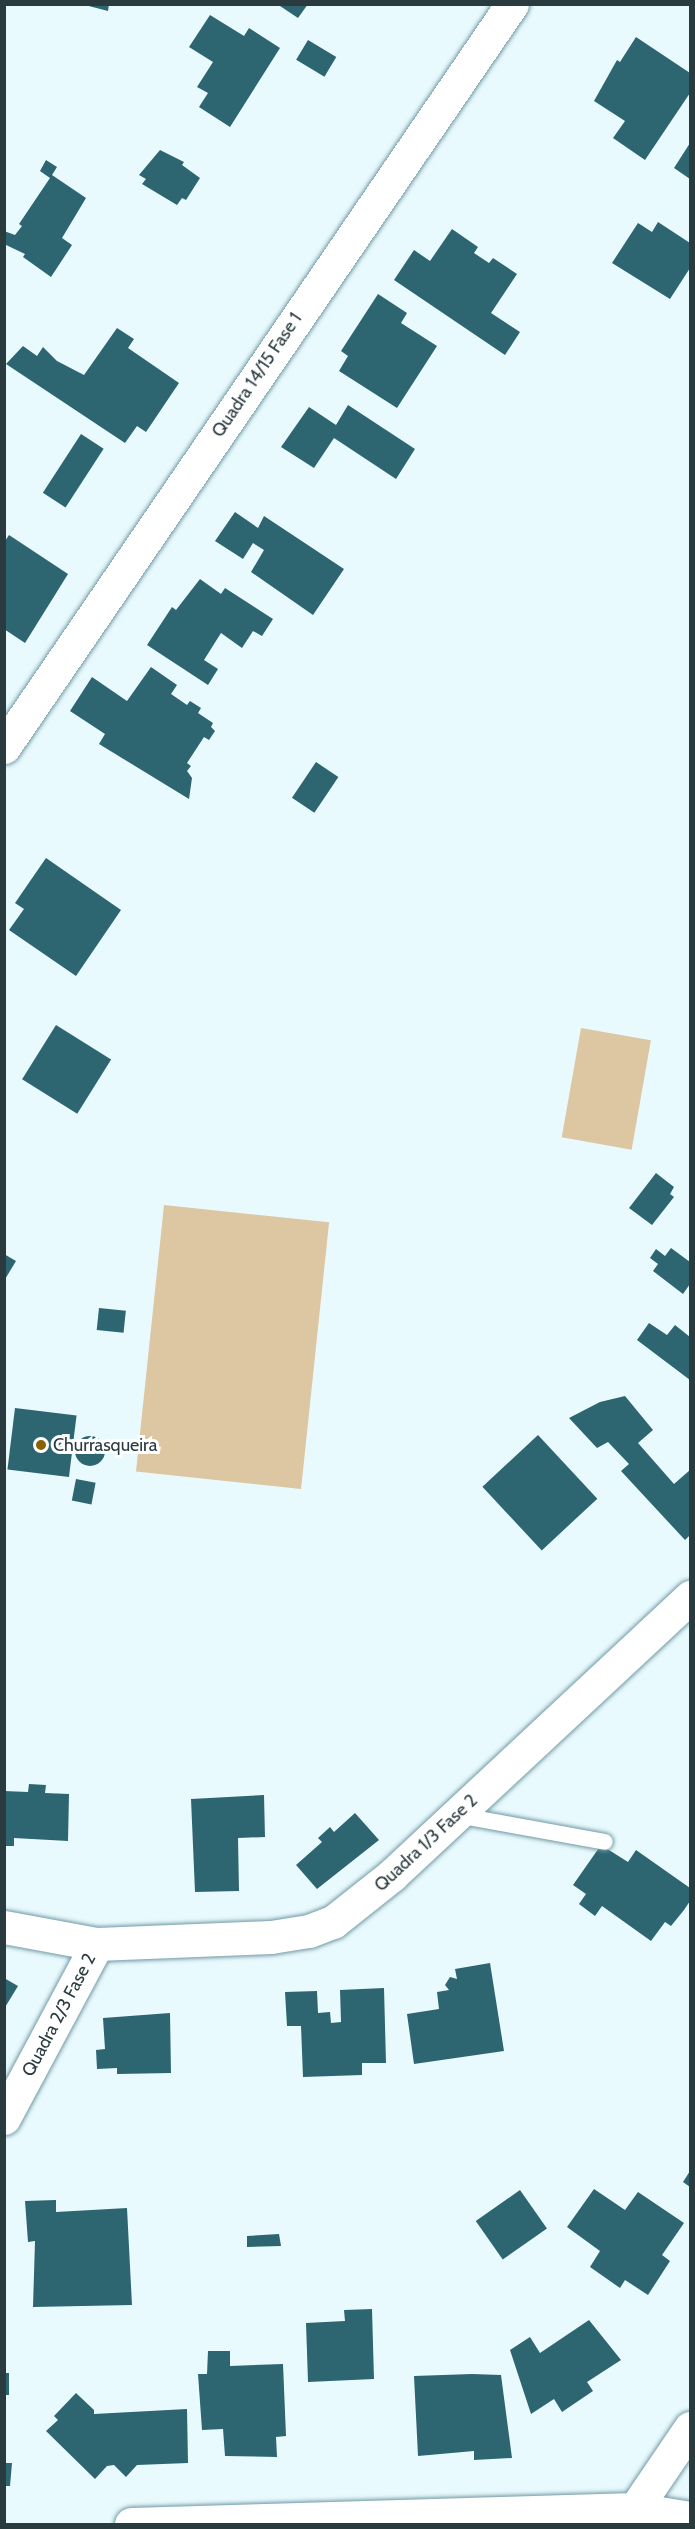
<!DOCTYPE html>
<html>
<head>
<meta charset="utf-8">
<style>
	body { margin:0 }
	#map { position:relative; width:695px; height:2529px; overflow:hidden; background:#e9fafe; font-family:Cabin,sans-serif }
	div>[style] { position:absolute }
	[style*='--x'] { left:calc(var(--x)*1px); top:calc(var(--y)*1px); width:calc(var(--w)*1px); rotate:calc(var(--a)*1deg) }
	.green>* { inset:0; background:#ddc6a2; transform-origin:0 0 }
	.building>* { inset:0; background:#2d6571; transform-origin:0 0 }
	.round { border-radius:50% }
	.roads { filter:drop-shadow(0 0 2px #719aa4) drop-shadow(0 0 2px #719aa4) }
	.lane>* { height:16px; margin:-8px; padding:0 8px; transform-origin:8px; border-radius:8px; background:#fff }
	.street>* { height:33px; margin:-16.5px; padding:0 16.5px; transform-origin:16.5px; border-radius:16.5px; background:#fff }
	.dots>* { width:16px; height:16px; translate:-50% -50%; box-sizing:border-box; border:3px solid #fff; border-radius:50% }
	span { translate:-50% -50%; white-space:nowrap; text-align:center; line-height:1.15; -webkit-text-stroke:6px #fff; paint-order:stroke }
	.street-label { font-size:18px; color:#2a3b3f }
	.poi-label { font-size:18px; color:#2a3b3f }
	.left { translate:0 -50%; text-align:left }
	.frame { position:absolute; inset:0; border:6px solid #2a3b3f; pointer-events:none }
</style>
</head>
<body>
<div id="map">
	<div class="green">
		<i style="left:581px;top:1028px;width:71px;height:111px;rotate:10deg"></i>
		<i style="left:164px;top:1205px;width:166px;height:268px;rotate:6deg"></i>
	</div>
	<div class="building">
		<i style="clip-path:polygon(81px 4px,109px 4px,108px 11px)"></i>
		<i style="clip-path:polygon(277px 4px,308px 4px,298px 18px)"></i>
		<i style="clip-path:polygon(210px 15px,244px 36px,249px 28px,280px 48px,230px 127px,199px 107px,208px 93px,197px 87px,213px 62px,189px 47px)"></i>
		<i style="clip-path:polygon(636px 37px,690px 73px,690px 93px,645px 160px,613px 138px,625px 121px,594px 101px,617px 60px,620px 62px)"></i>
		<i style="left:308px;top:40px;width:33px;height:23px;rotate:31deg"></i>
		<i style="clip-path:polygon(690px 143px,690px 179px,674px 168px)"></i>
		<i style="clip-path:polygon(160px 150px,184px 162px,182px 165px,200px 178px,186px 200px,182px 198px,177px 205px,142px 184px,146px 179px,139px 175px)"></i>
		<i style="clip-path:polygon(46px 160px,57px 167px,52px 175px,86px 198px,62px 238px,72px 245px,51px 277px,23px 257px,25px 254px,4px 244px,4px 231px,15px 235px,22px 226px,19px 224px,50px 178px,40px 171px)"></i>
		<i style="clip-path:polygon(658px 222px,690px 243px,690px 268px,670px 299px,612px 263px,638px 223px,652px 232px)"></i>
		<i style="clip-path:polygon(452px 229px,478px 247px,474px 253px,489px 263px,493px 258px,517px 274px,491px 313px,520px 332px,505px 355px,394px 280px,414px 250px,430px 261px)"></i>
		<i style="clip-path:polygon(378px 294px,407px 313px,401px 323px,437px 346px,397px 408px,339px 371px,348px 356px,341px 351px)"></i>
		<i style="clip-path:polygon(117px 328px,134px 339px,128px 348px,179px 383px,146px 432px,137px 426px,125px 443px,6px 364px,23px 346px,37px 356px,43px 347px,57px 361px,84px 375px)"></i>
		<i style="clip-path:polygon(348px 405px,415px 449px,396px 479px,334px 438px,314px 468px,281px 447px,309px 407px,336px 425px)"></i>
		<i style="left:81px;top:434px;width:27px;height:70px;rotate:33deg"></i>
		<i style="clip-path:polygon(235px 512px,258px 528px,264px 516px,344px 569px,313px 615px,251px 572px,264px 550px,253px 543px,243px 559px,215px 541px)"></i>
		<i style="clip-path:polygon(9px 535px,68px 574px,25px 643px,4px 629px,5px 541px)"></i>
		<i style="clip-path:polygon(200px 579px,221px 594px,225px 588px,273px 619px,262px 636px,253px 631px,242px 648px,221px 633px,204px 660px,218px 669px,208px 685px,147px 645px,172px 607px,176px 610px)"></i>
		<i style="clip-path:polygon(151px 667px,177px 685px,171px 694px,187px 705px,190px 701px,201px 708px,198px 713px,213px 723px,211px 727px,215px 731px,209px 740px,204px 737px,187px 763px,191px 766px,187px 771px,192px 778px,189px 799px,99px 744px,105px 734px,70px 711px,92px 677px,127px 701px)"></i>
		<i style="left:316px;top:762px;width:27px;height:43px;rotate:34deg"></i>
		<i style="clip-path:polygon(46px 858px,121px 910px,76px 976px,9px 930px,24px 909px,15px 903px)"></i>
		<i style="left:56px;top:1025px;width:65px;height:64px;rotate:32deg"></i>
		<i style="clip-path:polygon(656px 1173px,674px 1187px,670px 1194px,674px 1197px,652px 1225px,629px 1208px)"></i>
		<i style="clip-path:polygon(671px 1248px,690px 1262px,690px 1284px,683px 1294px,653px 1271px,658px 1264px,650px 1258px,656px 1249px,665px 1256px)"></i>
		<i style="clip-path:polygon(4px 1254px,16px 1261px,4px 1281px)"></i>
		<i style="left:99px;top:1308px;width:27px;height:22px;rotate:6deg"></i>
		<i style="clip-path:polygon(649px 1323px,667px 1335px,675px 1325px,690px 1337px,690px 1380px,637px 1340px)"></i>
		<i style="clip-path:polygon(625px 1396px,653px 1430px,638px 1443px,674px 1484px,690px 1470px,690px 1535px,685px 1540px,621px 1471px,629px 1464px,608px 1442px,597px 1448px,569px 1418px,600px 1402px)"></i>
		<i style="left:15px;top:1408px;width:62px;height:62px;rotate:7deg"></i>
		<i style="left:538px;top:1435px;width:87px;height:76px;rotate:47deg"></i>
		<i class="round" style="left:75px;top:1436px;width:30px;height:30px"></i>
		<i style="left:76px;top:1479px;width:20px;height:22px;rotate:11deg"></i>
		<i style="clip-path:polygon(29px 1784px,46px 1785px,45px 1793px,69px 1794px,68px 1841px,14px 1838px,14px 1846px,4px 1846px,4px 1791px,28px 1792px)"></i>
		<i style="clip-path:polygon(264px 1795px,265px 1837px,238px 1838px,239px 1891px,195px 1892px,191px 1799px)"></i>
		<i style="clip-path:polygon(355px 1813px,379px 1840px,317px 1889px,296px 1865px,322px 1842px,318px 1838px,330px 1827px,334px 1832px)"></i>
		<i style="clip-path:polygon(601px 1845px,628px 1862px,636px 1850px,690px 1888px,690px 1901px,684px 1910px,671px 1926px,665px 1922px,651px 1941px,602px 1906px,595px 1916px,579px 1904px,586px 1894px,573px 1885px)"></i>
		<i style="clip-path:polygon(490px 1963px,504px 2051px,414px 2064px,407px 2014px,439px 2009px,437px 1992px,449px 1990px,445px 1985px,450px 1977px,457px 1979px,455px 1969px)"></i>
		<i style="clip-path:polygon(4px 1978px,18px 1986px,4px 2009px)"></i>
		<i style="clip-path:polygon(384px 1988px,386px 2063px,362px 2063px,362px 2075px,303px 2077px,301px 2026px,287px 2026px,285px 1992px,317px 1991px,318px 2013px,330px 2012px,331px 2023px,341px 2022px,340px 1990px)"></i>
		<i style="clip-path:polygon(170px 2013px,171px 2073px,117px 2074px,117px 2068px,97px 2069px,96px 2050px,105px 2049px,103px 2018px)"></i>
		<i style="clip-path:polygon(690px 2171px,690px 2187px,683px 2182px)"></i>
		<i style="clip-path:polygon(594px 2189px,625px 2210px,638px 2192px,684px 2223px,662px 2255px,670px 2261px,648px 2295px,625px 2280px,620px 2288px,590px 2267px,600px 2251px,567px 2227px)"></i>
		<i style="left:520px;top:2190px;width:47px;height:54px;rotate:55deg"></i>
		<i style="clip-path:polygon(56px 2200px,56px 2212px,127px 2208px,132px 2305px,33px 2307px,35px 2241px,28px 2242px,25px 2201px)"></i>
		<i style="clip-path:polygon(279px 2234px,281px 2246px,247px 2247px,247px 2236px)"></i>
		<i style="clip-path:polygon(372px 2309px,374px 2379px,308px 2382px,306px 2323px,345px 2321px,344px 2310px)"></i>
		<i style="clip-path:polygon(589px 2320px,621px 2360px,587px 2382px,593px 2391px,562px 2412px,554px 2399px,531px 2414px,510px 2350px,530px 2337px,540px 2353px)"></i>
		<i style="clip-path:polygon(208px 2351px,230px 2351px,230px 2366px,283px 2364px,286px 2436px,276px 2437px,277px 2457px,225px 2456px,223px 2429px,202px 2430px,198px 2374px,207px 2374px)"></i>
		<i style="left:4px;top:2373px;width:5px;height:22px"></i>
		<i style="clip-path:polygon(472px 2374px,501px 2375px,512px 2458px,474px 2460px,474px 2451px,418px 2456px,414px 2376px)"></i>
		<i style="clip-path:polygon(76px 2393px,94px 2410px,94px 2414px,187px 2409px,188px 2463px,137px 2465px,126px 2477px,114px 2465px,107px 2466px,95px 2479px,46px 2431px,58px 2420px,54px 2416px)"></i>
		<i style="clip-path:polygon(4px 2463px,12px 2463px,10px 2486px,4px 2486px)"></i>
	</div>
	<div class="roads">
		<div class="lane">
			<i style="--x:457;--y:1815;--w:150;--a:10.3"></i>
		</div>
		<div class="street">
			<i style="--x:4;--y:747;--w:900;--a:-55.64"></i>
			<i style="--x:4;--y:1927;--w:95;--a:10.4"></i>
			<i style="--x:97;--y:1944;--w:174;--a:-2.3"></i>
			<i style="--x:271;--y:1937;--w:38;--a:-9"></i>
			<i style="--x:309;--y:1931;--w:26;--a:-21"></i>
			<i style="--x:333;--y:1922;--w:75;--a:-38.5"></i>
			<i style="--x:392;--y:1875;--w:408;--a:-43"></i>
			<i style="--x:4;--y:2118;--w:197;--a:-61.9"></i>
			<i style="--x:131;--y:2524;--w:504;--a:-1.7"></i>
			<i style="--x:635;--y:2509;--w:56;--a:9.3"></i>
			<i style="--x:630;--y:2524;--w:16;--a:-72"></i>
			<i style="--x:635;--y:2509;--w:98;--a:-55.8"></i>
		</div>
	</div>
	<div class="dots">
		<i style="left:41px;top:1445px;background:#8a6001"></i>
	</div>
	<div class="street-label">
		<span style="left:257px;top:375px;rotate:-56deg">Quadra 14/15 Fase 1</span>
		<span style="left:426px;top:1843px;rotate:-43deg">Quadra 1/3 Fase 2</span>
		<span style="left:59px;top:2015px;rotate:-62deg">Quadra 2/3 Fase 2</span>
	</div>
	<div class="poi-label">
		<span class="left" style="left:53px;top:1445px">Churrasqueira</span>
	</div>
	<div class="frame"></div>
</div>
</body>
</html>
